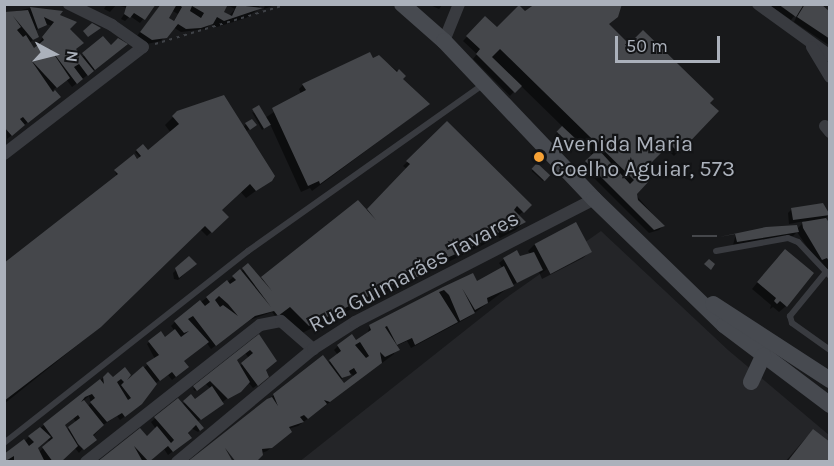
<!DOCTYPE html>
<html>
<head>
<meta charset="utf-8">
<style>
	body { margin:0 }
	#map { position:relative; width:834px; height:466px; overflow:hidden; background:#18191b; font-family:Karla,sans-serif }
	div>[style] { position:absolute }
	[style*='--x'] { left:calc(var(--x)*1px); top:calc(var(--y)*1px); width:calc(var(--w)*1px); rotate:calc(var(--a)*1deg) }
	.built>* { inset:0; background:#242528 }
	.shadow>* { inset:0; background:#0007; transform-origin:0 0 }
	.building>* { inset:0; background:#45474b; transform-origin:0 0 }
	.path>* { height:2px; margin-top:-1px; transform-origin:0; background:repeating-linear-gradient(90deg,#3f4247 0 3px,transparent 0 7.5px) }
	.lane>* { height:6px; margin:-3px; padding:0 3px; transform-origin:3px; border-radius:3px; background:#393b40 }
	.street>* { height:12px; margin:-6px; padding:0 6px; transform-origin:6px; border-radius:6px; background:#393b40 }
	.secondary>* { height:16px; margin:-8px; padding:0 8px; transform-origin:8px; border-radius:8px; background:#474a50 }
	.dots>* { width:16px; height:16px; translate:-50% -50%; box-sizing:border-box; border:3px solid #131416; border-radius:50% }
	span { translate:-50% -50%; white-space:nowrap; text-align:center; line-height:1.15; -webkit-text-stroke:4.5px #131416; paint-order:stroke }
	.poi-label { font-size:22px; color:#abb1bb }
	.left { translate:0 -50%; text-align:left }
	.street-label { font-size:22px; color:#abb1bb }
	.frame { position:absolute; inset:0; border:6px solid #abb1bb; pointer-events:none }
	.north { position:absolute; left:24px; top:24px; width:60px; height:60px; -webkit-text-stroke:4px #131416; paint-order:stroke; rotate:97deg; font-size:16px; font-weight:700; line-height:24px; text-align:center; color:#abb1bb }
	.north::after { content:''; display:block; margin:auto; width:21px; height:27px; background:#abb1bb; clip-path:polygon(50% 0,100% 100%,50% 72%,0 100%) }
	.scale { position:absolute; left:615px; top:36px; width:105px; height:27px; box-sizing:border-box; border:3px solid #abb1bb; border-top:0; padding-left:8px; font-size:18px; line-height:21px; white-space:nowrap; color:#abb1bb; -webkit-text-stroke:4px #131416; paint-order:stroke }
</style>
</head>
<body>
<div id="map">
	<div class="built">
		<i style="clip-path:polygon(601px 231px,728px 350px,829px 435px,829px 461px,299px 462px,506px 298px)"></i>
	</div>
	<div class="shadow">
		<i style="clip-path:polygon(107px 4px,155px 4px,140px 23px,130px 16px,125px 21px,121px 19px,128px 8px,116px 5px,110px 12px,104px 9px)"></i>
		<i style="clip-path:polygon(evenodd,258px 4px,260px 8px,246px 18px,217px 27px,211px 24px,205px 29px,181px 32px,173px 27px,161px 41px,147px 44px,137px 36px,161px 5px,258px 4px,227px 5px,235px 9px,229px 16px,222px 13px,227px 5px,258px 4px,171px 10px,178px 14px,173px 22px,166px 18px,171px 10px)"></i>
		<i style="clip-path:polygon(265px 4px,278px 4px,264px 9px)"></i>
		<i style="clip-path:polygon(428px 4px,443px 4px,439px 9px)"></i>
		<i style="clip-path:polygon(539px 4px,602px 28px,717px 111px,674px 156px,665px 147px,636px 176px,635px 194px,663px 226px,659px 230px,649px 233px,582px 166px,593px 156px,574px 138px,566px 146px,555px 135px,563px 127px,520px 85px,510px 96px,473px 59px,477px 54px,463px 41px,485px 18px,497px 29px)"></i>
		<i style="clip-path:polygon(768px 4px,819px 4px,830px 14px,830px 46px,794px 22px,800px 9px,791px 20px)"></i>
		<i style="clip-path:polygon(evenodd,30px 8px,60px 12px,60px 40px,72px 31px,82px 43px,74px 49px,81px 57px,111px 47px,122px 48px,72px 87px,66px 79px,53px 90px,59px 97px,7px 139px,4px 26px,10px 36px,14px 33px,4px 21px,4px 14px,30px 8px,46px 24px,52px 26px,33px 50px,29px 43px,37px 37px,35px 31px,46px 24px)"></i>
		<i style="clip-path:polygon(379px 57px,404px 76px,401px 79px,421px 110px,312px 191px,310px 188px,301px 192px,270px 124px,262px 130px,252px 112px,265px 118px,301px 94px,299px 89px,303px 85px)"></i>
		<i style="clip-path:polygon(178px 112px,243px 128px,246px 124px,253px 127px,245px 132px,264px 185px,246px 198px,240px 191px,220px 210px,227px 217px,207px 236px,200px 229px,90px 335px,4px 404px,4px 269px,117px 177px,115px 171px,140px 158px,135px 152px,142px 146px,147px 152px,171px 133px,165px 125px)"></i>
		<i style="clip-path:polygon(evenodd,447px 123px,530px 205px,518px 216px,524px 222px,516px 230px,500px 238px,495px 234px,485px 244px,300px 334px,280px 313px,276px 317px,272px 312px,250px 320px,211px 349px,206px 342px,183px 361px,183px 371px,172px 380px,168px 375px,154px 384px,136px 408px,120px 420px,117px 416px,103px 425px,79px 453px,74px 447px,59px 462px,4px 462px,29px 437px,108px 374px,112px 380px,129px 375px,122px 385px,155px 359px,147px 344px,161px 333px,165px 339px,175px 331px,171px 326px,175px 322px,248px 266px,261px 279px,357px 202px,366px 211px,407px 169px,403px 166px,447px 123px,89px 396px,91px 403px,88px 406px,76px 407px,89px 396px,447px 123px,73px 418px,76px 422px,66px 431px,63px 425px,73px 418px,447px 123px,47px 439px,50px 442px,39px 452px,37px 448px,47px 439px)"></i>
		<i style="left:537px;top:165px;width:15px;height:8px;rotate:42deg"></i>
		<i style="clip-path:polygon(792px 209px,829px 214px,825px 219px,830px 227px,830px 281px,797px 232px,793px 236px,733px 245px,736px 234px,797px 229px,805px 221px,789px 224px,788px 213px)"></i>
		<i style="clip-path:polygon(evenodd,576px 224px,590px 252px,583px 258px,542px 279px,539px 272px,512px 285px,469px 317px,411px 348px,407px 341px,396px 346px,394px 354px,298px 426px,288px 429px,286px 435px,267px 451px,238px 462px,219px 443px,190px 462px,274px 395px,327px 364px,338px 355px,334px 350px,338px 346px,355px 342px,367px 334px,370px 326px,444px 289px,476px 283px,503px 269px,499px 263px,504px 259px,517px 252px,519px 258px,530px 254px,528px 251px,535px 244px,576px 224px,351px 373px,354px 377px,344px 385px,340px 380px,351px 373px)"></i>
		<i style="clip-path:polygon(778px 257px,786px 306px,779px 312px,773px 307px,770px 309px,771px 305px,752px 289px)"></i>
		<i style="clip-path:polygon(189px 258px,195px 264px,178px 280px,174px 279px,173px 273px)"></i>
		<i style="clip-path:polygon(evenodd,259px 336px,263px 381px,253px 388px,248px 382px,197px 422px,202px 428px,198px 432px,191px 428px,186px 441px,168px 455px,164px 449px,148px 462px,100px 462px,147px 438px,156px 429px,151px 422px,178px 400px,181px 404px,195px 401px,211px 389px,205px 383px,195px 391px,193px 389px,259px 336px,245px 353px,249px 358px,239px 367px,235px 361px,245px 353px)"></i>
		<i style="clip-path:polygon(813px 431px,830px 462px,785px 462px,805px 439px)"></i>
	</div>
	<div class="building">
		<i style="clip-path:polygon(127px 4px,156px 4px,145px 20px,134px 13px,130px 18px,124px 14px)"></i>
		<i style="clip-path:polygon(evenodd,161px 4px,177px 4px,169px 18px,174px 21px,182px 7px,178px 4px,228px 4px,224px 12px,232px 16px,237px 5px,263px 8px,224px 21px,217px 17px,213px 24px,201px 28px,186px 29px,178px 24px,167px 38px,152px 40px,140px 32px,161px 4px,192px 6px,204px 13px,201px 18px,190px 11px,192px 6px)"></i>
		<i style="clip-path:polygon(535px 4px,622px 4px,618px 17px,609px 24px,629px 44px,643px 30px,714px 99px,710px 103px,719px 111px,679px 153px,670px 144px,643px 171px,651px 179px,637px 194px,638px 200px,665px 226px,654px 230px,585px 161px,598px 149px,630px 184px,634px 180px,500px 49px,492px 57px,522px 86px,515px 93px,476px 54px,480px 49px,466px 36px,485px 16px,497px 27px,519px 5px,525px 11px)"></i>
		<i style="clip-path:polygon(778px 4px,804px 4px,796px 17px)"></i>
		<i style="clip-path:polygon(805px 4px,821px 4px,830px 12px,830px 39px,797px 17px)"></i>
		<i style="clip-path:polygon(30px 7px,63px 11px,60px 15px,77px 22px,70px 29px,84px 43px,76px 49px,94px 71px,88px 76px,79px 64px,74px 67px,83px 79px,77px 84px,49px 47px,70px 78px,57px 88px,31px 60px,53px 92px,55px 90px,61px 97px,28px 123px,23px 117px,20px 119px,25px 125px,12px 136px,4px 127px,5px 12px,28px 10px,39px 37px,33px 40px,13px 16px,21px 27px,17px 30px,23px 37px,26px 35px,34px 48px,44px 40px,42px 37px,54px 22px,44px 17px,47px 25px,38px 29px)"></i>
		<i style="clip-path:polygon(92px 23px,101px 28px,88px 37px,83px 31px)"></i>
		<i style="clip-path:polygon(103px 36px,111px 45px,118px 38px,128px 44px,95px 70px,82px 53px)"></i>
		<i style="clip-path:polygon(370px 52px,373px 58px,379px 55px,397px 72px,399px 69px,406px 76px,403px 79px,430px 104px,320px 184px,319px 181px,308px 186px,272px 108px,306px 90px,302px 84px)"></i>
		<i style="clip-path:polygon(224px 95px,275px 176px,272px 181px,256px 191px,250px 184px,222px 210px,229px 217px,212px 233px,205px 226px,101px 327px,4px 401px,4px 263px,118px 174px,114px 170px,134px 154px,137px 159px,141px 156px,136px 150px,143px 144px,148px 150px,179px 124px,172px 116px,177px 111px)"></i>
		<i style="left:259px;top:105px;width:23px;height:8px;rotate:59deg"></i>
		<i style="clip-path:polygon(252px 119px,257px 125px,250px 130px,245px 123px)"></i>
		<i style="clip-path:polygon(evenodd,447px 121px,532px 205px,524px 213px,517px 206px,514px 210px,526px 222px,509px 231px,504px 227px,495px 236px,425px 268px,427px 272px,413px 279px,411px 275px,309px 326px,290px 307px,278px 316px,274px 311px,255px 316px,216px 346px,193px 316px,188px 319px,209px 342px,184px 361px,189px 367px,176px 377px,172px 372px,160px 381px,146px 363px,159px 355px,148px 341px,161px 331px,165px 337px,175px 329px,181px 337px,189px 331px,184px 333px,174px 321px,200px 300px,205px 306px,210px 302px,206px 297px,227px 280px,230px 284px,236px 280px,232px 276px,240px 269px,271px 307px,242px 268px,248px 263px,272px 291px,261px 277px,358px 200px,376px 220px,367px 209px,410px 164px,406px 161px,447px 121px,219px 296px,228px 304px,238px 316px,223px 305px,220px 307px,215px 300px,219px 296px)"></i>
		<i style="left:562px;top:126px;width:19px;height:8px;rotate:43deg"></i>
		<i style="left:537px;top:163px;width:18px;height:8px;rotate:43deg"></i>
		<i style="clip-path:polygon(823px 203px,830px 215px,793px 220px,791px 208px)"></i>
		<i style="clip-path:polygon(826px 218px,830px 224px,830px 263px,827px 258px,822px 260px,803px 228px,802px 222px)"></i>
		<i style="left:576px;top:222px;width:34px;height:47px;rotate:62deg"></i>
		<i style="clip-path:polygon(797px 225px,799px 232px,737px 242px,735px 234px,719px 237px,766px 227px)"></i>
		<i style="left:717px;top:235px;width:2px;height:25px;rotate:90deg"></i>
		<i style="clip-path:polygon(785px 249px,814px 273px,787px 307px,780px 301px,777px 304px,774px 301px,776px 298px,757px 282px)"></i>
		<i style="clip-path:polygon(517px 250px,520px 256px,534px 252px,543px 270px,517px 283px,503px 258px)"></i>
		<i style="clip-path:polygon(189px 256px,197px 264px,179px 278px,175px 268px)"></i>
		<i style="clip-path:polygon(709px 259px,715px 264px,711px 270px,704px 264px)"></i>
		<i style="clip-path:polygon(evenodd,504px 266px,514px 286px,487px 298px,488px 303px,475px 310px,462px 288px,475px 313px,460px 321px,449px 295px,444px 290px,439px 292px,458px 322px,415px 345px,412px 338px,397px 345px,387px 326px,385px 327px,400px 350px,385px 357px,380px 352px,382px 363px,330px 402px,324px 400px,327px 404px,308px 419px,304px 415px,300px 417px,304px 422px,289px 427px,292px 432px,272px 448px,262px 449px,263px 455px,256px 462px,236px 462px,225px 448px,233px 462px,187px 462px,267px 399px,272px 397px,278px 406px,273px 394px,323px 355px,344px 383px,353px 376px,357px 373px,354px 368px,349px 371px,351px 375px,342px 378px,329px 360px,341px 351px,337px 345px,352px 334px,356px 340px,371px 330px,369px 325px,443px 287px,473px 273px,477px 281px,504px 266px,360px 342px,369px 356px,366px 358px,355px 345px,360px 342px)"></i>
		<i style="clip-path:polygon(259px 334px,277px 361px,266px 370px,269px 377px,258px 386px,241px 363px,253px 353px,250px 350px,237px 360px,250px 382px,241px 392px,228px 399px,210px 381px,197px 391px,193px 386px)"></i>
		<i style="clip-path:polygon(evenodd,143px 366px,157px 384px,142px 404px,125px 417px,122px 413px,107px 422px,90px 402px,95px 398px,92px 394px,85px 397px,81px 402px,84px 400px,104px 425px,93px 435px,97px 440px,84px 450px,78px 444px,68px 427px,80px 418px,78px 415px,65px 425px,78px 446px,61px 462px,53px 462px,42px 447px,53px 438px,43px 424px,100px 379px,104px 384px,103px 377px,108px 372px,113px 377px,125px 367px,131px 375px,127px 380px,143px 366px,121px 379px,124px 382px,121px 385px,131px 398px,128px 400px,117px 382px,121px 379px)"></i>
		<i style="clip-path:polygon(212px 386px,224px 404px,201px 420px,183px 401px,191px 394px,195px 399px)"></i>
		<i style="clip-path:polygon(178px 398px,204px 428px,200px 431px,196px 425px,188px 433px,192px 438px,173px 452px,168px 446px,149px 462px,134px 446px,143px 462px,97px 462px,140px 428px,147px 436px,157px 426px,171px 443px,174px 440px,154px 417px)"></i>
		<i style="clip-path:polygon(40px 427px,51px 437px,38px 448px,45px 462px,14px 462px,14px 456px,4px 462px,4px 454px,24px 439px,29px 446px,34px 442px,28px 436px)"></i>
		<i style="clip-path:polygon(813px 429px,830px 442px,830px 462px,787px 462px)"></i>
	</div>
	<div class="path">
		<i style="--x:155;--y:44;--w:139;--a:-16.7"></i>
	</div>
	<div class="lane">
		<i style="--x:716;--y:251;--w:73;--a:-10.2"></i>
		<i style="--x:788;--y:238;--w:11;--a:22"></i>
		<i style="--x:798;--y:242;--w:47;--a:46.7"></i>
		<i style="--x:826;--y:272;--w:57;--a:129.3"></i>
		<i style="--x:790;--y:316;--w:7;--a:74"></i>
		<i style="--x:792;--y:323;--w:47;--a:35.4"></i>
		<i style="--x:4;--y:443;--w:310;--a:-38.2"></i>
		<i style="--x:248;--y:251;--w:289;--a:-35.3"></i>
	</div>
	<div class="street">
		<i style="--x:758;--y:4;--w:89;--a:35.8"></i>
		<i style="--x:444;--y:41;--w:40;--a:-68"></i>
		<i style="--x:812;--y:47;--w:35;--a:59"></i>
		<i style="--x:825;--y:126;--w:8;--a:50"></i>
		<i style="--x:4;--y:154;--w:175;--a:-37.6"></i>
		<i style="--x:143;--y:47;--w:38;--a:-145"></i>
		<i style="--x:112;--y:25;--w:48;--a:-154"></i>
		<i style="--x:86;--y:462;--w:221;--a:-38.2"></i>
		<i style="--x:260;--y:325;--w:21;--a:-11"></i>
		<i style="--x:281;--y:321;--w:43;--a:41.2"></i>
		<i style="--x:177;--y:462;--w:177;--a:-39.7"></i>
		<i style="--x:313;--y:349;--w:50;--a:-32.7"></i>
		<i style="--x:355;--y:322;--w:269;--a:-27.2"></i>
	</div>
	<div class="secondary">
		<i style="--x:402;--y:4;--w:56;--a:41.4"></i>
		<i style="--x:444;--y:41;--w:218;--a:46.5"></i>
		<i style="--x:594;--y:199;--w:181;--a:44.1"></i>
		<i style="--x:724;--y:325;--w:133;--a:37"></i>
		<i style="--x:713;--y:304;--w:140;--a:33"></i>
		<i style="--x:751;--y:382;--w:29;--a:-65"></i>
	</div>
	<div class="dots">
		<i style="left:539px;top:157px;background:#f6a135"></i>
	</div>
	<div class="poi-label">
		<span class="left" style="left:551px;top:157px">Avenida Maria<br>Coelho Aguiar, 573</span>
	</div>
	<div class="street-label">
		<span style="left:414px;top:272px;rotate:-28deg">Rua Guimarães Tavares</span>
	</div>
	<div class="frame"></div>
	<div class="north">N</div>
	<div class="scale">50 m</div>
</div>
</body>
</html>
